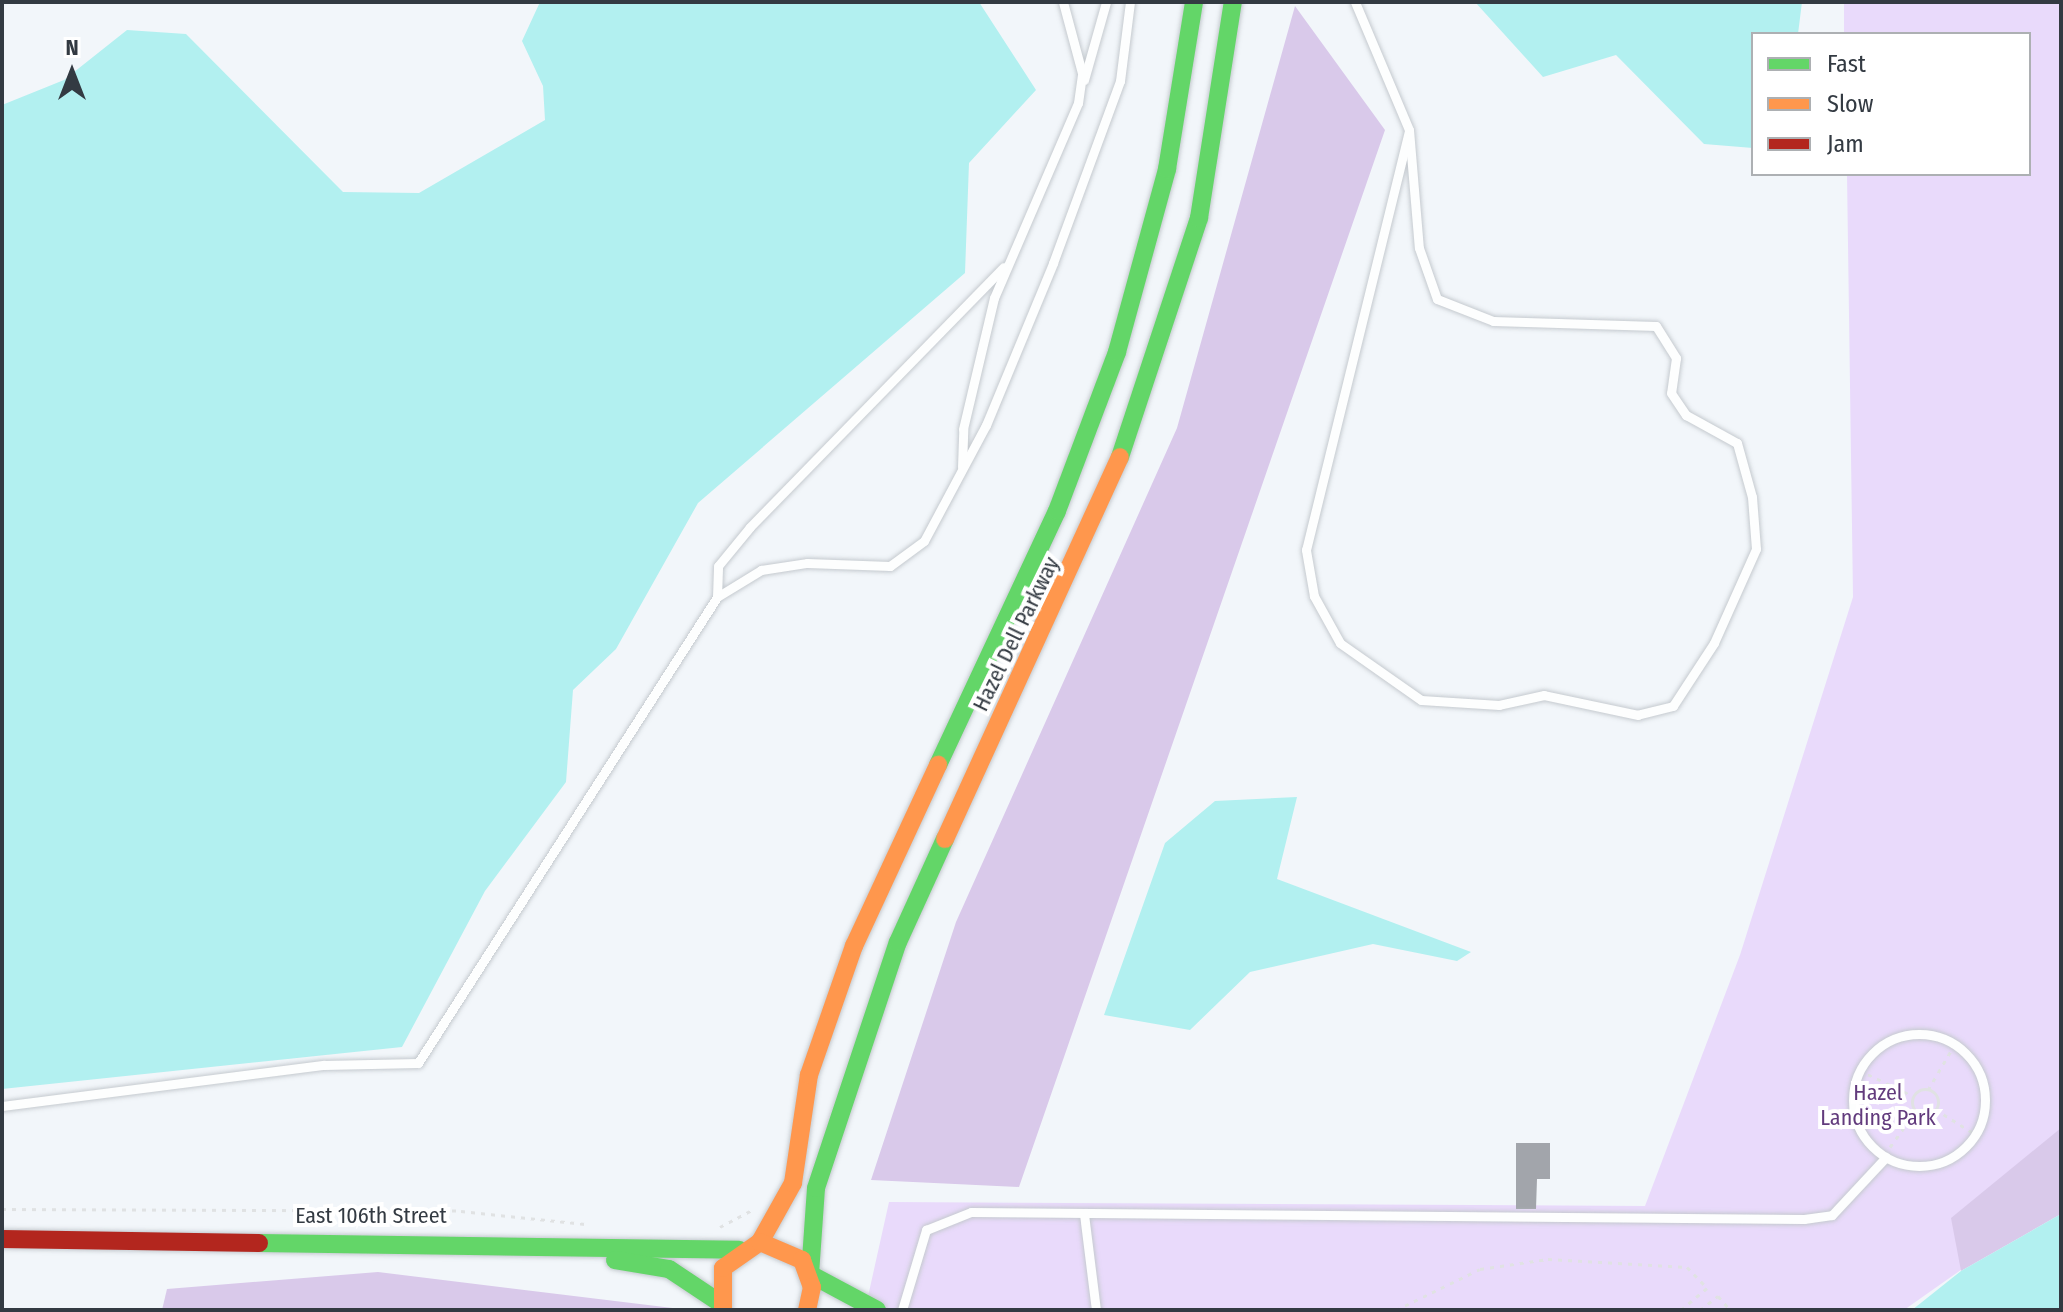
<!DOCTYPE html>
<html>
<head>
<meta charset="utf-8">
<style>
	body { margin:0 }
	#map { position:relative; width:2063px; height:1312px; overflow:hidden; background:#f2f6fa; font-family:"Fira Sans Condensed",sans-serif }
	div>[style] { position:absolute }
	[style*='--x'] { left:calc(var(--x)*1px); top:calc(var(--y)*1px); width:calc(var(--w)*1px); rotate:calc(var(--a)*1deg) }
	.green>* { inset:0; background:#e9dafb }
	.forest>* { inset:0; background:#d9c9ea }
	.water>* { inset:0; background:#b2f0f0 }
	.building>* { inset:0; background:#a2a5ab }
	.path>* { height:3px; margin-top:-1.5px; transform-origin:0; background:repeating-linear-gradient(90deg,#e0e2e3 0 4px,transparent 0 10px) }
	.path>.ring { margin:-1.5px; padding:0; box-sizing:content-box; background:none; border:3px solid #e0e2e3; border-radius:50% }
	.roads { filter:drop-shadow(0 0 2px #c5cacf) drop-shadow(0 0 2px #c5cacf) }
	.lane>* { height:9px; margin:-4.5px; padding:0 4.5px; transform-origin:4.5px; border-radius:4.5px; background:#fdfefe }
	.lane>.ring { margin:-4.5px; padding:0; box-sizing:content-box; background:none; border:9px solid #fdfefe; border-radius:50% }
	.fast>* { height:18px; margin:-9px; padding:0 9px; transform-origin:9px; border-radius:9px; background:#63d668 }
	.slow>* { height:18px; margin:-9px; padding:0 9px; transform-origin:9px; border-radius:9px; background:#ff974d }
	.jam>* { height:18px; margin:-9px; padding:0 9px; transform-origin:9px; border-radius:9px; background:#b3261e }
	span { translate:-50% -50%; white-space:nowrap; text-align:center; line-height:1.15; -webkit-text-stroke:8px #fff; paint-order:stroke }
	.street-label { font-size:22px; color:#333a42 }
	.park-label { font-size:22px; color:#623b7d }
	.frame { position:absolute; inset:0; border:4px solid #333a42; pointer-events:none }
	.legend { position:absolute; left:1751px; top:32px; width:280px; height:144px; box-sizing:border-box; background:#fff; border:2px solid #adb0b3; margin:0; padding:10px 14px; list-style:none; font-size:24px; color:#333a42 }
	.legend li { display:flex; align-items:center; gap:16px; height:40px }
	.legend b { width:40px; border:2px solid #adb0b3 }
	.north { position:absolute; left:32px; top:32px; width:80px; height:80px; -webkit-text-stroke:6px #fff; paint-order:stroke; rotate:0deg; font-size:22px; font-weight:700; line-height:32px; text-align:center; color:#333a42 }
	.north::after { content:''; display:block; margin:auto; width:28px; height:36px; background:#333a42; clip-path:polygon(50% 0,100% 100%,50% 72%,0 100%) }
</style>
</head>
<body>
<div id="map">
	<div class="green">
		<i style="clip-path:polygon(1844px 2px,2061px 2px,2061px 1212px,1992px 1248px,1904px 1310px,865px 1310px,889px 1202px,1645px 1206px,1740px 955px,1853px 597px,1847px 174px,2029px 174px,2029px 34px,1844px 34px)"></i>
	</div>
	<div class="forest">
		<i style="clip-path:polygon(1295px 6px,1385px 130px,1019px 1187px,871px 1180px,956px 922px,1177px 428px)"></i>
		<i style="clip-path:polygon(2061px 1128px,2061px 1214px,1961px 1271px,1951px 1218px)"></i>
		<i style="clip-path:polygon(378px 1272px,689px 1310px,162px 1310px,167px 1289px)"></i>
	</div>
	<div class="water">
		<i style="clip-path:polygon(540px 2px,979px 2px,1036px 90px,969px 163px,965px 273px,698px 503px,616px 649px,573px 690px,566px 782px,485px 891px,402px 1047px,2px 1089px,2px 105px,64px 80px,127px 30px,186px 34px,343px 192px,419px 193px,545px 120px,543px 86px,522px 41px)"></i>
		<i style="clip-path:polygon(1475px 2px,1802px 2px,1798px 34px,1753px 34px,1753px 148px,1704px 144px,1616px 55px,1543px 77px)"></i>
		<i style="clip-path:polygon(1297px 797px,1277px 879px,1471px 952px,1457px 961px,1373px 944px,1250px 972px,1190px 1030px,1104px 1015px,1165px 843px,1215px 801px)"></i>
		<i style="clip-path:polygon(2061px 1214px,2061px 1310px,1912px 1310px,1961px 1271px)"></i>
	</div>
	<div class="building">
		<i style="clip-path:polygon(1516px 1143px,1550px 1143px,1550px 1179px,1537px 1179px,1536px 1209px,1516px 1209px)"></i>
	</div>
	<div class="path">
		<i style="--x:1859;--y:1070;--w:60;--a:25.7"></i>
		<i class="ring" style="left:1912px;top:1089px;width:23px;height:23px"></i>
		<i style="--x:1928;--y:1090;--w:53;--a:-59.6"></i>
		<i style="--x:1935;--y:1109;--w:47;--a:32"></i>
		<i style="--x:1890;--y:1147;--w:44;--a:-54.2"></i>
		<i style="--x:2;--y:1209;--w:459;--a:0.2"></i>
		<i style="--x:461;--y:1211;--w:125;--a:6"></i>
		<i style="--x:720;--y:1227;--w:36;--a:-28"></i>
		<i style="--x:1396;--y:1310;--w:93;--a:-26"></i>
		<i style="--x:1480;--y:1269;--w:69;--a:-8.4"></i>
		<i style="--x:1548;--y:1259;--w:139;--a:3.3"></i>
		<i style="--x:1687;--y:1267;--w:29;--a:46"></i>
		<i style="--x:1707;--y:1288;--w:34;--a:140"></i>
		<i style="--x:1700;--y:1310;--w:23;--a:-38"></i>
		<i style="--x:1718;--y:1296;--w:18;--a:49"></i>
	</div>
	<div class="roads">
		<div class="lane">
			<i style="--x:1355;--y:2;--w:139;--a:67.1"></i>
			<i style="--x:1409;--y:130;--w:118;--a:85.2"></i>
			<i style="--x:1419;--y:248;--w:54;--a:70.6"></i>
			<i style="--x:1437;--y:299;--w:60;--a:21.4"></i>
			<i style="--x:1493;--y:321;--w:163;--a:1.8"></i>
			<i style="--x:1656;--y:326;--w:38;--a:58"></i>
			<i style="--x:1676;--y:358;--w:35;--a:98"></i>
			<i style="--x:1671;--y:393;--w:27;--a:56"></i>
			<i style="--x:1686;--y:415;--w:58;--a:28.8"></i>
			<i style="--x:1737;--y:443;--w:56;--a:74.5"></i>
			<i style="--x:1752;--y:497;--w:52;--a:85.6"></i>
			<i style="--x:1756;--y:549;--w:103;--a:114.1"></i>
			<i style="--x:1714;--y:643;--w:75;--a:123.1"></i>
			<i style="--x:1673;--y:706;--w:36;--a:166"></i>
			<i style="--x:1638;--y:715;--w:96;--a:-168"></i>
			<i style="--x:1544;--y:695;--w:46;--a:167.5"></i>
			<i style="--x:1499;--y:705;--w:78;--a:-176.3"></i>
			<i style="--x:1421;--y:700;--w:99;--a:-144.9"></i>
			<i style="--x:1340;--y:643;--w:54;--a:-119"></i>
			<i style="--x:1314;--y:596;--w:47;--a:-99.9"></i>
			<i style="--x:1306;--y:550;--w:432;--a:-76.2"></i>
			<i style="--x:1084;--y:80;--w:81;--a:-74.2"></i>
			<i style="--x:962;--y:467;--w:38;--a:-88"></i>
			<i style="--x:963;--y:429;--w:135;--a:-76.7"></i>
			<i style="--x:994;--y:298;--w:212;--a:-66.7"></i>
			<i style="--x:1078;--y:103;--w:30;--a:-82"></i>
			<i style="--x:1082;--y:73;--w:73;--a:-105"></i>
			<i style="--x:717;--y:597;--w:31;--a:-88"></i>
			<i style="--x:718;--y:566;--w:50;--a:-50.6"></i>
			<i style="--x:750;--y:527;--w:363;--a:-45.7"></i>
			<i class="ring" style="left:1853px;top:1034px;width:123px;height:123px"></i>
			<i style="--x:2;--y:1106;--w:325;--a:-7.3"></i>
			<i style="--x:324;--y:1065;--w:94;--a:-1.2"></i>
			<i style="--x:418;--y:1063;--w:554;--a:-57.31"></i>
			<i style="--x:717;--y:597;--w:52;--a:-31.5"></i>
			<i style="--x:761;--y:570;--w:47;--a:-8.7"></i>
			<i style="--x:807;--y:563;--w:83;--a:2.1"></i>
			<i style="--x:890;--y:566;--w:42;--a:-36.3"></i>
			<i style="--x:924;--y:541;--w:132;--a:-61.9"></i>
			<i style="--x:986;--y:425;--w:175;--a:-67.5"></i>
			<i style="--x:1053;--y:263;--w:194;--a:-69.8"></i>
			<i style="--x:1120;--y:81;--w:80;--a:-82.8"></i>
			<i style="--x:1084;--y:1214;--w:97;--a:82.9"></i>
			<i style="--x:902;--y:1310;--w:84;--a:-73.3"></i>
			<i style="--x:926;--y:1230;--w:48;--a:-21.8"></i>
			<i style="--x:971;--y:1212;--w:833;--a:0.48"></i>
			<i style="--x:1804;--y:1219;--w:28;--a:-8"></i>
			<i style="--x:1832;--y:1215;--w:79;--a:-47"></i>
		</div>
		<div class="fast">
			<i style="--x:1120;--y:457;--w:252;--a:-71.7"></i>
			<i style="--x:1199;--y:218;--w:219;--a:-81.1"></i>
			<i style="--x:938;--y:765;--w:280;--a:-64.9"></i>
			<i style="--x:1057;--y:511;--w:170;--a:-69.3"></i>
			<i style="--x:1117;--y:352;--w:190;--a:-74.7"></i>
			<i style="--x:1167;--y:169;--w:169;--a:-80.8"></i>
			<i style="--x:259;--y:1243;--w:480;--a:0.8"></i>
			<i style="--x:615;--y:1260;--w:55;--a:9.5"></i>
			<i style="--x:669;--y:1269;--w:61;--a:33.7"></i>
			<i style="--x:877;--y:1310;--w:76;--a:-151.8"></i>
			<i style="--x:810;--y:1274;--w:86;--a:-86"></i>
			<i style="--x:816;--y:1188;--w:259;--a:-71.6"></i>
			<i style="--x:898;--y:942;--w:113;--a:-65.5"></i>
		</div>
		<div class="slow">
			<i style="--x:945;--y:839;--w:420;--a:-65.4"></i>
			<i style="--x:760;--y:1242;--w:68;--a:-60.8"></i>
			<i style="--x:793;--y:1183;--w:109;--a:-81.6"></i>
			<i style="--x:809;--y:1075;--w:137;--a:-70.8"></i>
			<i style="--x:854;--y:946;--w:200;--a:-65.1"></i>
			<i style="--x:723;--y:1310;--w:42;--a:-90"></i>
			<i style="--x:723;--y:1268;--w:45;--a:-35.1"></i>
			<i style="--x:760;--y:1242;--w:46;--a:23.2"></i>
			<i style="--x:802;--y:1260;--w:29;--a:70"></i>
			<i style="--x:812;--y:1287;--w:24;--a:102"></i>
		</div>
		<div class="jam">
			<i style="--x:2;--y:1239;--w:257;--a:0.9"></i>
		</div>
	</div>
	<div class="street-label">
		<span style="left:1016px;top:634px;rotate:-64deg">Hazel Dell Parkway</span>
		<span style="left:371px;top:1216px">East 106th Street</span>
	</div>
	<div class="park-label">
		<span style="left:1878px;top:1105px">Hazel<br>Landing Park</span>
	</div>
	<div class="frame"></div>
	<ul class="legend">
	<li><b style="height:10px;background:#63d668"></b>Fast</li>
	<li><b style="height:10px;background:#ff974d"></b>Slow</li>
	<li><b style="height:10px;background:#b3261e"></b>Jam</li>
	</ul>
	<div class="north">N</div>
</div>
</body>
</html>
